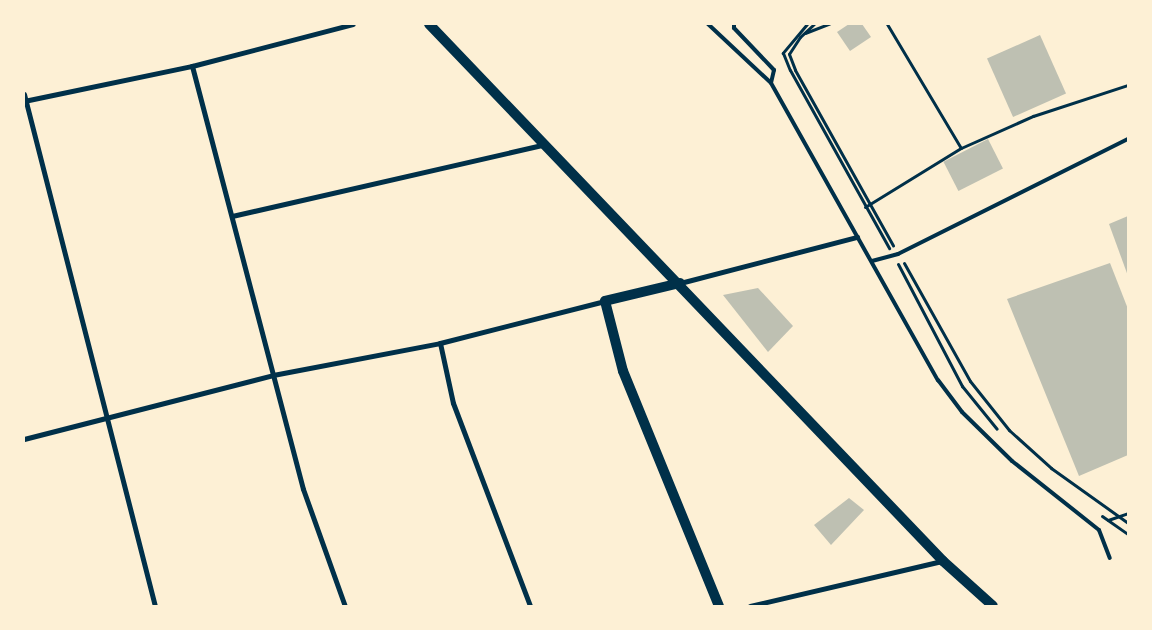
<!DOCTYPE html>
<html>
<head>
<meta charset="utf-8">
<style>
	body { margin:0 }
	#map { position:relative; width:1152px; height:630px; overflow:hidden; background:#fdf0d5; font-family:"Exo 2",sans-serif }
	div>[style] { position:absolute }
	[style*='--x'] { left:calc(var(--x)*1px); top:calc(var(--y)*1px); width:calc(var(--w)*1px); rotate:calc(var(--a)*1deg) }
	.building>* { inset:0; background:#bec0b2; transform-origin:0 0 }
	.path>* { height:3px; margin:-1.5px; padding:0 1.5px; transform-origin:1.5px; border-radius:1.5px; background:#003049 }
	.service>* { height:4px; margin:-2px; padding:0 2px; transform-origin:2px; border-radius:2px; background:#003049 }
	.minor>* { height:5px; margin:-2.5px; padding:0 2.5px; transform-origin:2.5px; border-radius:2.5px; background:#003049 }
	.secondary>* { height:10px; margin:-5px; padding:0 5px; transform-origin:5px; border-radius:5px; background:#003049 }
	span { translate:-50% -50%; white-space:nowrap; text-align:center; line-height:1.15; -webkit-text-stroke:5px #fdf0d5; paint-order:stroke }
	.frame { position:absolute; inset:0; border:25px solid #fdf0d5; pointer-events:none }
</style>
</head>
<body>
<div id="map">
	<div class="building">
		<i style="clip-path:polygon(849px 24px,862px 24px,871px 37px,850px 51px,837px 32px)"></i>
		<i style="left:1040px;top:35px;width:64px;height:58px;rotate:66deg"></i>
		<i style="left:988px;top:139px;width:33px;height:50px;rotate:63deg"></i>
		<i style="clip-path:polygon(1128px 216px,1128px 276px,1109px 224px)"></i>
		<i style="clip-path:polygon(1110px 263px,1128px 309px,1128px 455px,1079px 476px,1007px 299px)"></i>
		<i style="clip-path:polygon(758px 288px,793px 326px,768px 352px,723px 295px)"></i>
		<i style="clip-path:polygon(849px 498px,864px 510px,831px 545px,814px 525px)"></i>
	</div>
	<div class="path">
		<i style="--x:807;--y:24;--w:38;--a:130"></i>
		<i style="--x:783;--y:53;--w:18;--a:68"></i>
		<i style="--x:790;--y:70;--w:204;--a:60.9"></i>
		<i style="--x:814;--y:24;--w:19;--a:137"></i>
		<i style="--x:800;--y:37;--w:20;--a:123"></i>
		<i style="--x:789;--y:54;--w:17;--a:69"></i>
		<i style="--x:795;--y:70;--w:201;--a:60.8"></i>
		<i style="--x:887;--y:24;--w:144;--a:59.2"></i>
		<i style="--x:961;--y:148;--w:79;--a:-24"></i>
		<i style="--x:1033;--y:116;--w:100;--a:-18.1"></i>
		<i style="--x:805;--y:33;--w:26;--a:-21"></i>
		<i style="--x:865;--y:207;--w:113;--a:-31.6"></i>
		<i style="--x:904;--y:263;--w:135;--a:60.8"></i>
		<i style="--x:970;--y:381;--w:63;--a:51.5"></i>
		<i style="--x:1009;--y:430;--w:57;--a:42.1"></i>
		<i style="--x:1051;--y:468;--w:95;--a:35.5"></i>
		<i style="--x:898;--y:264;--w:138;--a:62.3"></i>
		<i style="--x:962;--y:386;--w:55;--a:50.9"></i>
		<i style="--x:1102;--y:516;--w:32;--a:35"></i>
		<i style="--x:1108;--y:520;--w:21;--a:-19"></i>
	</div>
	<div class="service">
		<i style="--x:708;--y:24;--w:86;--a:43.1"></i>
		<i style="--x:771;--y:83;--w:341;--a:60.7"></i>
		<i style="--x:938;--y:380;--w:40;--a:53"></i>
		<i style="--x:962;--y:412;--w:70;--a:44.4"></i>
		<i style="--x:1012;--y:461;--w:111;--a:38.4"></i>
		<i style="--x:1099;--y:530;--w:30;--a:69"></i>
		<i style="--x:734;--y:24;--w:4;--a:90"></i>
		<i style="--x:734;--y:28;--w:58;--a:46.4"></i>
		<i style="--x:774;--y:70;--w:13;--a:103"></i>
		<i style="--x:872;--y:261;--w:27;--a:-15"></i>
		<i style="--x:898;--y:254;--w:257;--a:-26.6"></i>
	</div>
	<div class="minor">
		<i style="--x:192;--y:66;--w:437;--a:75.3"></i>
		<i style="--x:303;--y:489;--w:124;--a:70.3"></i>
		<i style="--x:24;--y:94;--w:528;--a:75.65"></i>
		<i style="--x:24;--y:101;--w:172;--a:-11.8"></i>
		<i style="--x:192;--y:66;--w:166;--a:-14.6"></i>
		<i style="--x:232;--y:216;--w:319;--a:-12.9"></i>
		<i style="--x:680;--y:283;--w:183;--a:-14.6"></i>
		<i style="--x:440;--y:343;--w:61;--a:77.8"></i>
		<i style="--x:453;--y:403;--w:217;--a:69.2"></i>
		<i style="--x:24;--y:439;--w:257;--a:-14.4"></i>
		<i style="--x:273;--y:375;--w:170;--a:-10.8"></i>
		<i style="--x:440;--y:343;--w:170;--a:-14.3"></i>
		<i style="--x:750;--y:606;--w:197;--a:-13.2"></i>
	</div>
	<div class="secondary">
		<i style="--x:429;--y:24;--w:743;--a:46.25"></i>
		<i style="--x:943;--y:561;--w:67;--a:42"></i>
		<i style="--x:680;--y:283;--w:77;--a:166.5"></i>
		<i style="--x:605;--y:301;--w:72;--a:75.6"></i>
		<i style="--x:623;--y:371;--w:254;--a:67.8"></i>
	</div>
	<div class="frame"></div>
</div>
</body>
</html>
